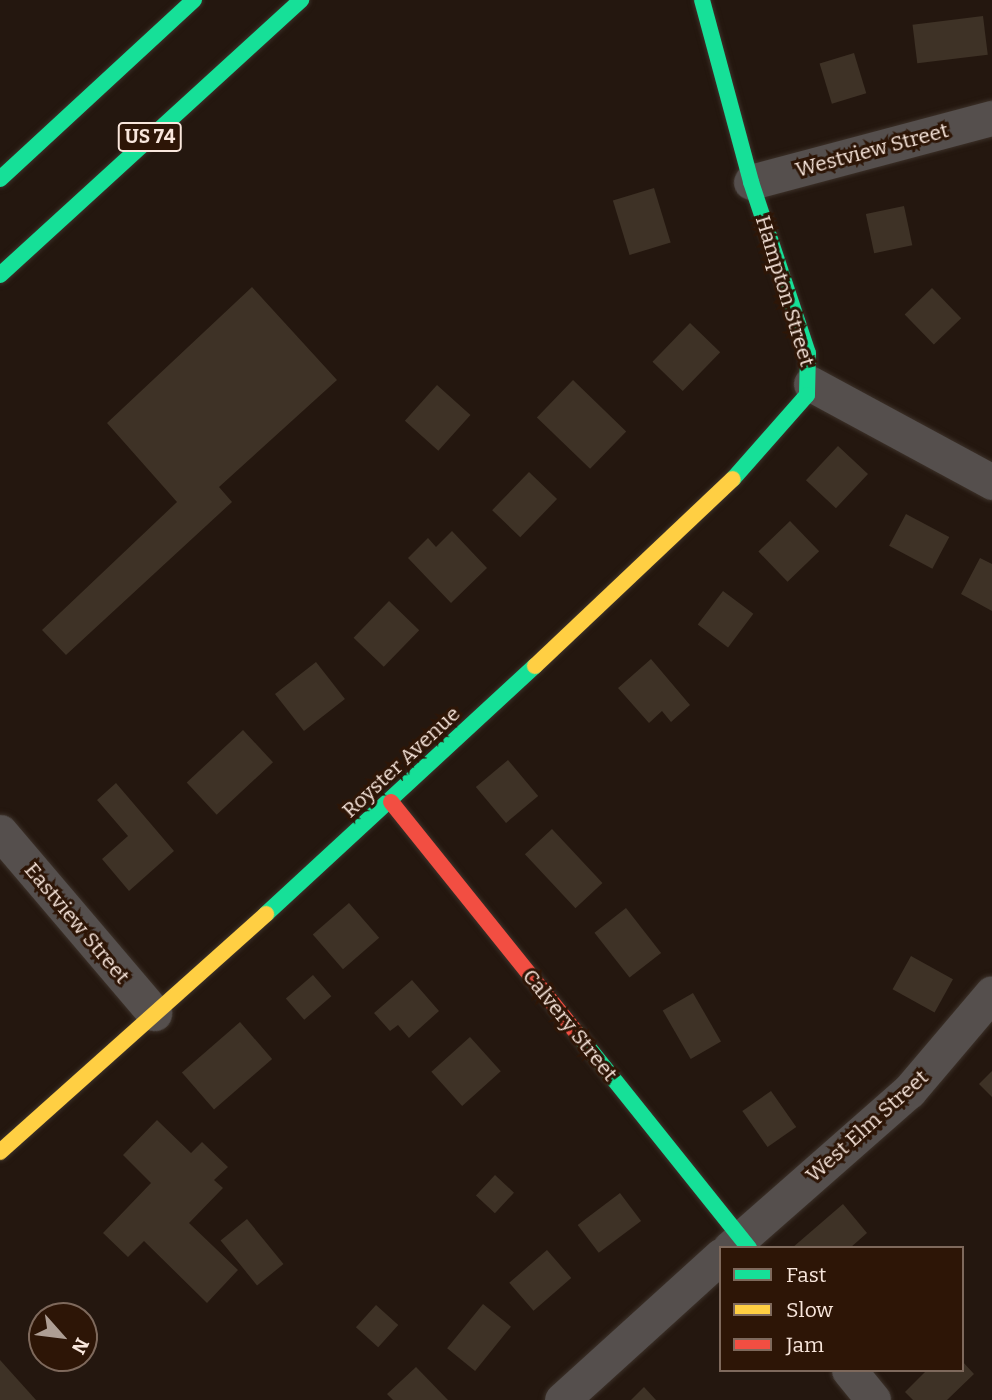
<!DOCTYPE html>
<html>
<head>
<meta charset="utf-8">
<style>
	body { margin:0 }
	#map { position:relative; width:992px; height:1400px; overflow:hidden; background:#24170f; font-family:Bitter,serif }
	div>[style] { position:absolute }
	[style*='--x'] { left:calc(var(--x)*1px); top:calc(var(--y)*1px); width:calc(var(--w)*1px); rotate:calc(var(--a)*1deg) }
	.building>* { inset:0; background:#3e3226; transform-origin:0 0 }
	.roads { filter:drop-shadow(0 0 2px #3c3129) drop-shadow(0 0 2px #3c3129) }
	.street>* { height:35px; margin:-17.5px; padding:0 17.5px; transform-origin:17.5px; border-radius:17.5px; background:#554f4d }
	.fast>* { height:16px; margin:-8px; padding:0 8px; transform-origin:8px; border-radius:8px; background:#16e098 }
	.slow>* { height:16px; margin:-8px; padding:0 8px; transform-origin:8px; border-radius:8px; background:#ffcf43 }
	.jam>* { height:16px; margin:-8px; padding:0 8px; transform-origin:8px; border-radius:8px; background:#f24e42 }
	span { translate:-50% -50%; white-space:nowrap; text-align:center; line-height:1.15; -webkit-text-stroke:6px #2d1506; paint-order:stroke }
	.shield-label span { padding:2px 5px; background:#2d1506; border:2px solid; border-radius:5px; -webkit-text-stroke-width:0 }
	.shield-label { font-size:19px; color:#f8e6dc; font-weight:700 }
	.street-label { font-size:21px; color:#f8e6dc }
	.legend { position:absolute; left:719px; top:1246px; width:245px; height:126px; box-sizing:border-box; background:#2d1506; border:2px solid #7e695c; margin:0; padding:9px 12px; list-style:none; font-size:21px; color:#f8e6dc }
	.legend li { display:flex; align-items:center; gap:14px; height:35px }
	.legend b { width:35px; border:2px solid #7e695c }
	.north { position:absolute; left:28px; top:1302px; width:70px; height:70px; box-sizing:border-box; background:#2d1506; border:2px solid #7e695c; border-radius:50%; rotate:118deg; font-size:19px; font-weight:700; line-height:28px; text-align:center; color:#f8e6dc }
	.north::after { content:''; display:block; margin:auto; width:24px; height:32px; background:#ae9e94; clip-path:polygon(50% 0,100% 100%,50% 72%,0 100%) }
</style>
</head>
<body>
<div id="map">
	<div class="building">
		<i style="left:983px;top:16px;width:39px;height:71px;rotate:83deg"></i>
		<i style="left:854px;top:53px;width:42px;height:36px;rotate:73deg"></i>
		<i style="left:654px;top:188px;width:57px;height:43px;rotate:73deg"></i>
		<i style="left:904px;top:206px;width:40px;height:39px;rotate:78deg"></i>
		<i style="clip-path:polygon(252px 287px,337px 380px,219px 487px,232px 502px,66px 655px,42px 630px,177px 502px,107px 423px)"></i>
		<i style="left:932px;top:288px;width:42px;height:38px;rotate:46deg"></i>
		<i style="left:690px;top:323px;width:42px;height:54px;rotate:44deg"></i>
		<i style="left:573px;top:380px;width:74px;height:52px;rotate:44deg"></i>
		<i style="left:437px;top:385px;width:45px;height:48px;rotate:42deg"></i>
		<i style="left:838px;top:446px;width:41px;height:47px;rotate:43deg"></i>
		<i style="left:529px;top:472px;width:39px;height:53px;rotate:44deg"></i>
		<i style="left:906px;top:514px;width:49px;height:36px;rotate:28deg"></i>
		<i style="left:790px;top:521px;width:42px;height:44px;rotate:46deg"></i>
		<i style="clip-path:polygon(452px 531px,487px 568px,451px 603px,408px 558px,428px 538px,436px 547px)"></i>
		<i style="clip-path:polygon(980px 558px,992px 564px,992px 611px,961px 594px)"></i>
		<i style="left:723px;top:591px;width:38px;height:42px;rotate:37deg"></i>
		<i style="left:389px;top:601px;width:42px;height:51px;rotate:44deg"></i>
		<i style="clip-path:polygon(651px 659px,690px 705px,671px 722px,662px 711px,649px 723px,618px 688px)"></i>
		<i style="left:316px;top:662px;width:47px;height:52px;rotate:52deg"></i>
		<i style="left:243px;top:730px;width:44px;height:77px;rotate:47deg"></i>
		<i style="left:508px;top:760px;width:47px;height:42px;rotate:50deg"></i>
		<i style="clip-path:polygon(116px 783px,174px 851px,129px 891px,102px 859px,128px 836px,97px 800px)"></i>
		<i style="left:552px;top:829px;width:74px;height:37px;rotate:47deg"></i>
		<i style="left:349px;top:903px;width:46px;height:48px;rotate:49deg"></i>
		<i style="left:626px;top:908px;width:57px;height:40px;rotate:52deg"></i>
		<i style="left:911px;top:956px;width:48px;height:38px;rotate:29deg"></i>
		<i style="left:313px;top:975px;width:28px;height:36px;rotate:49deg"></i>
		<i style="clip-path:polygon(412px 980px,439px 1011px,409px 1038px,398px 1025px,390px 1031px,374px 1013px)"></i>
		<i style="left:693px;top:993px;width:56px;height:35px;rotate:60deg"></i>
		<i style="left:240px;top:1022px;width:49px;height:77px;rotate:49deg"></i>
		<i style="left:470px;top:1037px;width:46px;height:52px;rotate:48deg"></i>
		<i style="clip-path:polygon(992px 1071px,992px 1097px,979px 1084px)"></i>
		<i style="left:771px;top:1091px;width:44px;height:35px;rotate:55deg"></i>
		<i style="clip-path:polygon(157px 1120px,191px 1153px,202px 1142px,228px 1167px,214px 1180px,223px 1188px,189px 1223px,238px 1270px,207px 1303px,144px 1241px,128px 1257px,103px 1233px,151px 1183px,123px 1155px)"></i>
		<i style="left:495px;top:1175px;width:26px;height:28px;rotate:43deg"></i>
		<i style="left:620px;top:1193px;width:35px;height:53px;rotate:53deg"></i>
		<i style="clip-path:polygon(843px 1204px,867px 1233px,850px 1248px,792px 1248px)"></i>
		<i style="left:247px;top:1219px;width:58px;height:34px;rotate:51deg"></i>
		<i style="left:547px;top:1250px;width:37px;height:50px;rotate:49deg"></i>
		<i style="left:483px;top:1304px;width:36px;height:57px;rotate:39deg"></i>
		<i style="left:376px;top:1305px;width:30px;height:30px;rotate:42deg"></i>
		<i style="clip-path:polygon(0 1360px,36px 1400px,0 1400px)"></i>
		<i style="clip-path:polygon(962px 1361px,974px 1374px,947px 1400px,913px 1400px,905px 1392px,927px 1370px,962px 1370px)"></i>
		<i style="clip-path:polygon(416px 1367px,448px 1400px,393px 1400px,387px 1394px)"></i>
		<i style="clip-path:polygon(644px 1387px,656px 1400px,631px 1400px)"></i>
	</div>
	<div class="roads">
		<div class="street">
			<i style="--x:751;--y:182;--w:249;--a:-14.9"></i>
			<i style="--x:811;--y:384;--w:206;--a:28.4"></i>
			<i style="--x:0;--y:832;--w:238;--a:49.6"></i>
			<i style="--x:730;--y:1248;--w:238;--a:-41.3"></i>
			<i style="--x:909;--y:1091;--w:128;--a:-49.7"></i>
			<i style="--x:849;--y:1370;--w:38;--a:51"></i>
			<i style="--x:562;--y:1400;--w:215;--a:-42.2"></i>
		</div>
		<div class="fast">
			<i style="--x:702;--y:0;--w:188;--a:74.9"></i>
			<i style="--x:751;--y:182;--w:180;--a:71.6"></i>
			<i style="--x:808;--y:353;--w:42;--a:91.4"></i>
			<i style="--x:807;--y:395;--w:112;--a:131.4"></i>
			<i style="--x:0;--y:179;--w:264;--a:-42.7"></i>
			<i style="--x:0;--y:275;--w:408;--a:-42.4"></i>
			<i style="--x:266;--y:914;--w:366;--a:-42.7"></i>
			<i style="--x:576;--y:1032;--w:277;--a:51.3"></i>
		</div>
		<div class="slow">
			<i style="--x:535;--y:666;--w:272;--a:-43.4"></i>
			<i style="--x:0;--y:1152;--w:357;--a:-41.8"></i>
		</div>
		<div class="jam">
			<i style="--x:391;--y:802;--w:295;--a:51.2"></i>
		</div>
	</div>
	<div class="shield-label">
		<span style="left:150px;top:137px">US 74</span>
	</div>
	<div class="street-label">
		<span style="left:872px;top:150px;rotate:-15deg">Westview Street</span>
		<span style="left:785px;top:291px;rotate:73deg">Hampton Street</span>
		<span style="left:401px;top:762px;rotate:-43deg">Royster Avenue</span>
		<span style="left:77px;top:923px;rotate:50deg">Eastview Street</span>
		<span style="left:570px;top:1025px;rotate:51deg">Calvery Street</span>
		<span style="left:867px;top:1126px;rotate:-42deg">West Elm Street</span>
	</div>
	<ul class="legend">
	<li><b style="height:9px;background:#16e098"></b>Fast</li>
	<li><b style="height:9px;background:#ffcf43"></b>Slow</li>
	<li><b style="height:9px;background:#f24e42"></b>Jam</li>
	</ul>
	<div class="north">N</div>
</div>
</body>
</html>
